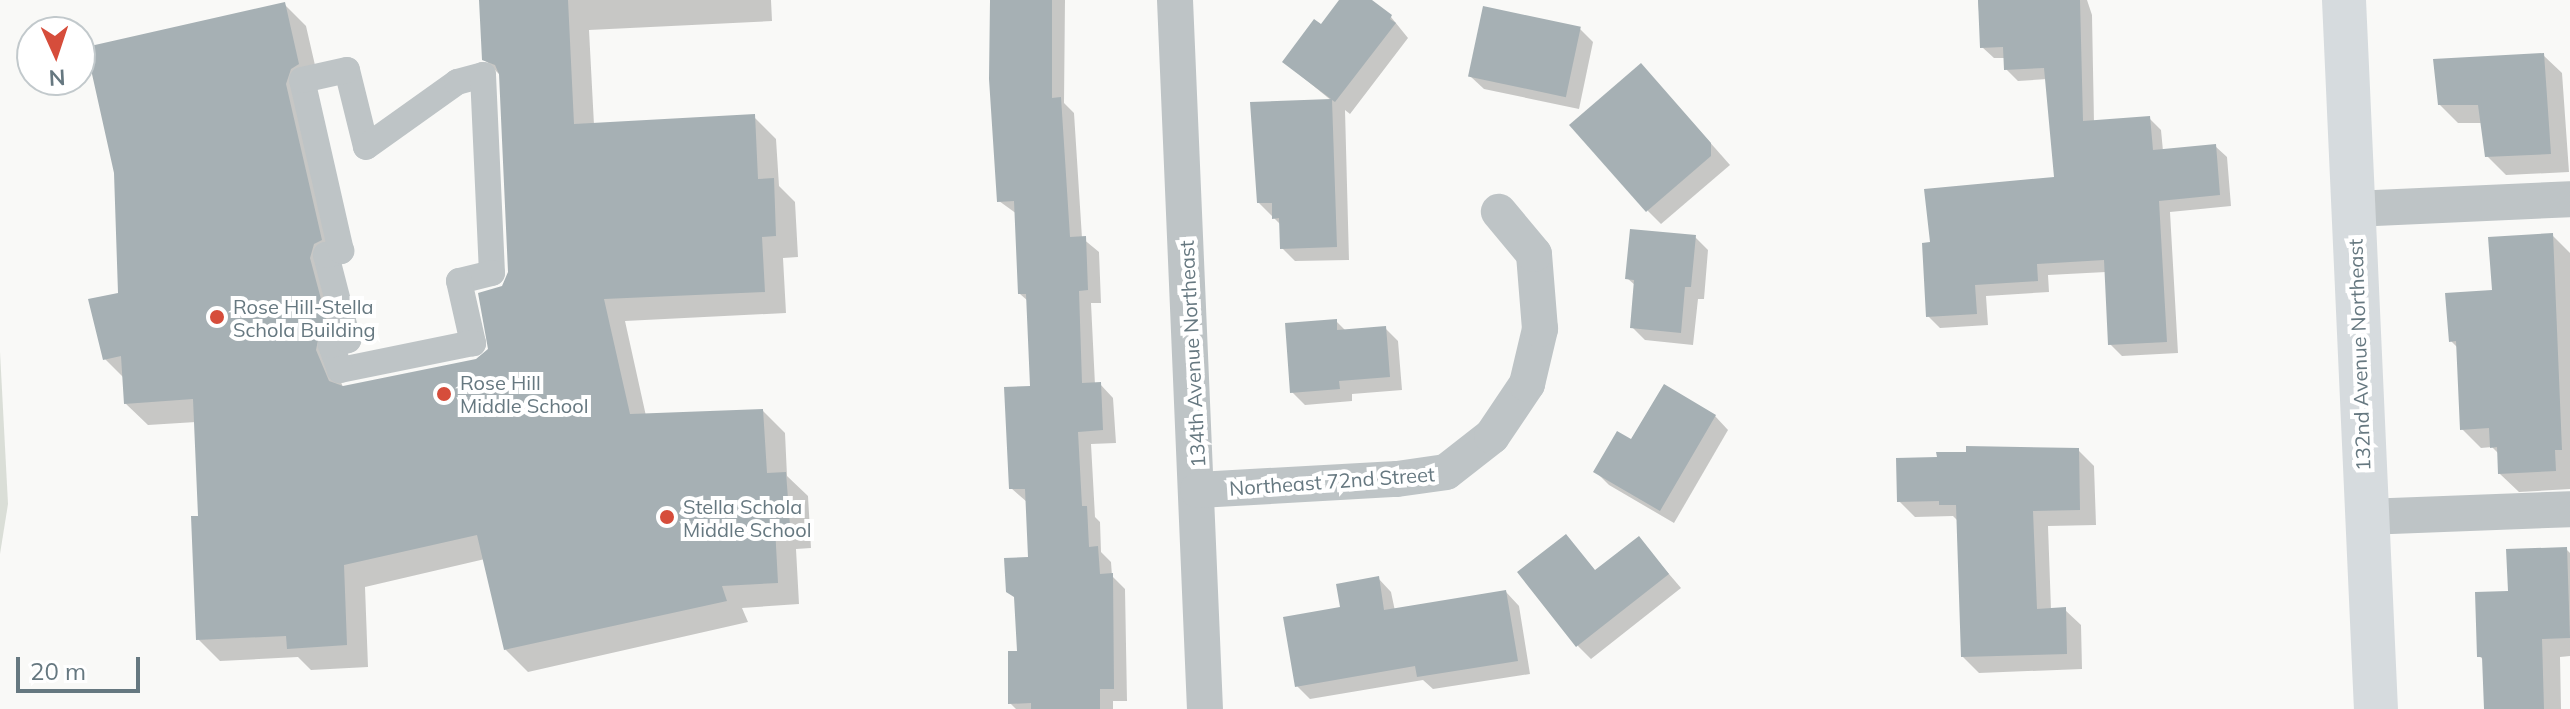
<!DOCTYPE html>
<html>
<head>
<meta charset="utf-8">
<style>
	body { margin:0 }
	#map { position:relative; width:2570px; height:709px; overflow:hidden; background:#f9f9f7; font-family:Mulish,sans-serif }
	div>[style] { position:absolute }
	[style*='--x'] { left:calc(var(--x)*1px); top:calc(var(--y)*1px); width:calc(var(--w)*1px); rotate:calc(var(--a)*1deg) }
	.green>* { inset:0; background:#daded7 }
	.shadow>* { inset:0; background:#0003 }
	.building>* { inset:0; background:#a6b0b4; transform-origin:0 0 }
	.pedestrian>* { height:26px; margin:-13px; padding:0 13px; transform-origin:13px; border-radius:13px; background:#bec4c6 }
	.minor>* { height:36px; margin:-18px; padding:0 18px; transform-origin:18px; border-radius:18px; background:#bec4c6 }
	.secondary>* { height:44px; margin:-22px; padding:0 22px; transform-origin:22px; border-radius:22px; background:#d6dbde }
	.dots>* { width:22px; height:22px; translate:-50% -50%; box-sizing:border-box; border:4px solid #fff; border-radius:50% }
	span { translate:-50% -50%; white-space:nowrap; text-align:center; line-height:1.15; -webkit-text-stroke:8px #fff; paint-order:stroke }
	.poi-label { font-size:20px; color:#667880 }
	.left { translate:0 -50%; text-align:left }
	.street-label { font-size:20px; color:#667880 }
	.north { position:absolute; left:16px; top:16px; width:80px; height:80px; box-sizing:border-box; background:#fff; border:2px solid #c2c9cc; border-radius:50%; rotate:177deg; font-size:22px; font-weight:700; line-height:32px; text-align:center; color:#667880 }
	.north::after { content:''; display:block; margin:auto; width:28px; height:36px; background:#d64d3b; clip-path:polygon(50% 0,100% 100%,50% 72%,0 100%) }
	.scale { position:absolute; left:16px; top:657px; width:124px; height:36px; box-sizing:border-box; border:4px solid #667880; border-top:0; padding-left:10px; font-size:24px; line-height:28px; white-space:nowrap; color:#667880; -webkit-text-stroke:6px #fff; paint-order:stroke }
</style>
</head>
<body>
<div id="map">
	<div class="green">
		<i style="clip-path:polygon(0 352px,8px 504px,0 554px)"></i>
	</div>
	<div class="shadow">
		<i style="clip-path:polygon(481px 0,771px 0,772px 21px,589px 30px,594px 125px,754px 117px,776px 139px,779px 186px,795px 202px,798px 257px,783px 258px,786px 313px,625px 321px,646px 416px,763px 411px,785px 433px,787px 476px,808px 496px,811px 548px,796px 549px,799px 604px,742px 608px,748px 622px,528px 672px,505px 649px,485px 559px,365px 587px,368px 667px,311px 670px,298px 657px,220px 661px,198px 639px,200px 518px,196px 422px,148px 425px,125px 403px,124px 378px,105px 359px,120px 295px,284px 4px,306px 26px,320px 87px,312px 91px,336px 266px,336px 366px,343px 388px,477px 361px,486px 356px,510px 273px,501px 76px,484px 59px)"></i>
		<i style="clip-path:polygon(992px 0,1065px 0,1064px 103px,1074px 113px,1082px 238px,1099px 252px,1101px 303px,1091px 303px,1095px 385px,1100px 384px,1113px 398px,1116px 443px,1091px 444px,1095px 517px,1100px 522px,1101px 552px,1111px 562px,1112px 576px,1125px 589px,1127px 701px,1113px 701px,1113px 709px,1016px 709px,1010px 703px,1030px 559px,1027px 502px,1011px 488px,1032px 388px,1028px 301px,1020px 294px,1017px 214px,999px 201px)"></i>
		<i style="clip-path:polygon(1341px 0,1369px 0,1391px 17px,1408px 38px,1350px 114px,1345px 110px,1349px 260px,1295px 261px,1282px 248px,1281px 225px,1259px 203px,1252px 104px,1332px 101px,1284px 62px,1321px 27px)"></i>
		<i style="clip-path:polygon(1978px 0,2087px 0,2092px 15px,2094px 123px,2149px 118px,2161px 130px,2163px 151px,2215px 146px,2227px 157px,2231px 206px,2170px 212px,2178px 353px,2122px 356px,2110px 344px,2106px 272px,2048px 275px,2049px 292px,1986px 296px,1988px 325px,1940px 328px,1928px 316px,1932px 244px,2056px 178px,2047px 79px,2018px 81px,2006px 69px,2005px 58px,1994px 58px,1982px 47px)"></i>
		<i style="clip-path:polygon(1580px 29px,1593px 42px,1579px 109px,1484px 89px,1470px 76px)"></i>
		<i style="clip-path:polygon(2543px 55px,2562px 73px,2569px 172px,2506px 175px,2487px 156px,2483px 123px,2458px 123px,2440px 105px)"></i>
		<i style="clip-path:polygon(1654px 79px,1730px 165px,1661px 224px,1648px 211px)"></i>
		<i style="clip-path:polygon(2552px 235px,2570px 253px,2570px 489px,2519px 492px,2500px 474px,2499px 454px,2492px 447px,2481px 448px,2462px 429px,2458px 348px,2451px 341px)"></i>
		<i style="clip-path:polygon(1695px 237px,1708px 250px,1704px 299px,1698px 299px,1693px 345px,1645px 340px,1632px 327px,1636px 286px,1627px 278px)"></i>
		<i style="clip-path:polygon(1336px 321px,1346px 331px,1385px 328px,1398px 341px,1402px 390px,1352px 394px,1352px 401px,1305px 405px,1292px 392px)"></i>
		<i style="clip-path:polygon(1715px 416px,1728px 430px,1674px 523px,1609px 485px,1596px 472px,1631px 442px)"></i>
		<i style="clip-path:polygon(2078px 450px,2094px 466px,2096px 525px,2048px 526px,2051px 610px,2065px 610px,2081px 625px,2082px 669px,1979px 673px,1963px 657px,1957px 520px,1953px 516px,1915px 517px,1899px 501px)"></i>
		<i style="clip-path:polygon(1566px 536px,1596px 572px,1639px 539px,1681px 588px,1591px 659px,1578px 646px)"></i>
		<i style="clip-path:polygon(2566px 549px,2570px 553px,2570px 656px,2560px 657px,2561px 709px,2486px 709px,2485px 661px,2479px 656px,2510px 592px)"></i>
		<i style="clip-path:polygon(1378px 578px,1391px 592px,1395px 611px,1506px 592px,1519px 606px,1530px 674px,1433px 689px,1423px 680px,1310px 699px,1297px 686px,1343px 609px)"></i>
	</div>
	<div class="building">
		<i style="clip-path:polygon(479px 0,568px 0,574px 124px,755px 114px,758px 179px,774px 178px,776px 236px,762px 237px,765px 292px,604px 299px,630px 414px,763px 409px,767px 473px,786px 472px,790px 526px,775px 527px,778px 583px,722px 586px,727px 601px,504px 650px,477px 535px,344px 565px,347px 645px,287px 649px,286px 636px,196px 640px,191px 516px,198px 516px,193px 399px,124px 404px,121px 356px,103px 360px,88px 299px,118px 293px,114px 173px,86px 47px,285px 2px,299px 64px,291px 69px,286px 84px,322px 240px,314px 244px,310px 258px,329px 329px,319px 335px,316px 350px,329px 381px,343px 386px,476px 359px,488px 349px,478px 293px,502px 286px,508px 272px,499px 74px,495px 65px,482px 60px)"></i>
		<i style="clip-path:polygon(990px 0,1052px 0,1052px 98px,1061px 97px,1070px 237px,1086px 236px,1088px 290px,1079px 291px,1082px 383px,1101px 382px,1103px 430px,1078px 432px,1082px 506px,1087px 506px,1089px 547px,1098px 546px,1100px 574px,1113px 573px,1114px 689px,1100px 689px,1100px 709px,1031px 709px,1031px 703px,1008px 704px,1008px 651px,1017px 651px,1014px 597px,1006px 592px,1004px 558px,1028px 557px,1025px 489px,1009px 489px,1004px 387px,1030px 386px,1026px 294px,1018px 294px,1014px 201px,997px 202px,989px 79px)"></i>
		<i style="clip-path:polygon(1339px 0,1372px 0,1392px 15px,1390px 19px,1396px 23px,1335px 102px,1332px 100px,1337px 247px,1280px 249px,1279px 218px,1272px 219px,1272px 203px,1257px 203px,1250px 102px,1331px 99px,1282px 62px,1314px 19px,1321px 24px)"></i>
		<i style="clip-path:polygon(1978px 0,2080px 0,2083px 121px,2150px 116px,2153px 150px,2216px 144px,2220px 195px,2159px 201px,2167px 342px,2108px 345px,2104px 260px,2037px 264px,2038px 281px,1975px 285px,1977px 314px,1926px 317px,1922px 243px,1930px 242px,1924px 189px,2054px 177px,2044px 68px,2004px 70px,2003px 47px,1980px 48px)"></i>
		<i style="left:1483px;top:6px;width:100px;height:72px;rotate:12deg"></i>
		<i style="clip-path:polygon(2544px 53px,2551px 154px,2485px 157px,2478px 105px,2438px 105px,2433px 59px)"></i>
		<i style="clip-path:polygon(1641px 63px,1711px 143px,1711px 156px,1646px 212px,1569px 125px)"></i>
		<i style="clip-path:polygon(1630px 229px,1696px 235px,1691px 287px,1685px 287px,1681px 333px,1630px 328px,1634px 280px,1625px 279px)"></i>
		<i style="clip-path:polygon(2553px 233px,2562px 450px,2555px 450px,2556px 471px,2498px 474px,2497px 447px,2490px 448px,2489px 428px,2460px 430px,2456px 341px,2449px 342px,2445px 293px,2492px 290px,2488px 237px)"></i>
		<i style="clip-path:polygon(1337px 319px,1337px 330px,1386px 326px,1390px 377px,1339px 381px,1340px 389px,1290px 393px,1285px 323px)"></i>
		<i style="clip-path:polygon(1664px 384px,1716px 415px,1660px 511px,1593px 472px,1617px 431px,1631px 439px)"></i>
		<i style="clip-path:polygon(1966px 446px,2079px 448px,2080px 510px,2033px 511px,2037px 609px,2066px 607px,2067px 654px,1961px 657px,1956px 505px,1939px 505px,1939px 501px,1897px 502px,1896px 458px,1937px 457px,1936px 452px,1966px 452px)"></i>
		<i style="clip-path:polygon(1566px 534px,1595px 570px,1639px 536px,1669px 574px,1576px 647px,1517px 572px)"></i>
		<i style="clip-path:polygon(2567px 547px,2570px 638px,2542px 639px,2544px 709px,2484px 709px,2482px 657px,2477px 657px,2475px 592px,2508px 591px,2506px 549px)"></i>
		<i style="clip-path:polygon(1379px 576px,1384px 610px,1506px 590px,1518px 661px,1417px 677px,1415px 666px,1295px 687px,1283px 617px,1340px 607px,1336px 584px)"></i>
	</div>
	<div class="pedestrian">
		<i style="--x:347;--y:70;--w:79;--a:76.1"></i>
		<i style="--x:366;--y:147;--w:112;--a:-35.5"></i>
		<i style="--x:457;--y:82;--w:27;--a:-15"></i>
		<i style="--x:483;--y:75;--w:198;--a:87.4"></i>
		<i style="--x:492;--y:273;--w:34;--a:166"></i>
		<i style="--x:459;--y:281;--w:64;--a:77.3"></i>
		<i style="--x:473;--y:343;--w:136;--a:168.5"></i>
		<i style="--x:340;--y:370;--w:27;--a:-110"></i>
		<i style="--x:331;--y:345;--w:18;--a:-16"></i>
		<i style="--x:348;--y:340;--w:88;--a:-104.5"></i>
		<i style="--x:326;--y:255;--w:16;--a:-15"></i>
		<i style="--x:341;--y:251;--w:175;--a:-102.8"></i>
		<i style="--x:302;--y:80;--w:46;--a:-12.5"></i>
	</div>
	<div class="minor">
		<i style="--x:1175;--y:0;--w:710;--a:87.58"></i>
		<i style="--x:2353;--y:209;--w:217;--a:-2.6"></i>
		<i style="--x:1198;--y:490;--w:199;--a:-3.2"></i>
		<i style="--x:1397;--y:479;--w:49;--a:-8.1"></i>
		<i style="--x:1446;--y:472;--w:58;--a:-38"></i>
		<i style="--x:1492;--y:436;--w:63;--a:-56.1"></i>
		<i style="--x:1527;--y:384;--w:57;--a:-76.7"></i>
		<i style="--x:1540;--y:329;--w:75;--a:-94.6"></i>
		<i style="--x:1534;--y:254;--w:55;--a:-129.8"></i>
		<i style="--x:2365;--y:517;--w:205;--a:-2.2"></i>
	</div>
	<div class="secondary">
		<i style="--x:2344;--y:0;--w:710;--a:87.42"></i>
	</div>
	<div class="dots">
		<i style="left:217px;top:317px;background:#d64d3b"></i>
		<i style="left:444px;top:394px;background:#d64d3b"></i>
		<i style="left:667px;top:517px;background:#d64d3b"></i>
	</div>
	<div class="poi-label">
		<span class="left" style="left:233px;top:318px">Rose Hill-Stella<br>Schola Building</span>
		<span class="left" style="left:460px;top:394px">Rose Hill<br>Middle School</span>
		<span class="left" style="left:683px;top:518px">Stella Schola<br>Middle School</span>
	</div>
	<div class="street-label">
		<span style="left:1192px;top:354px;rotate:-93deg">134th Avenue Northeast</span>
		<span style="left:2359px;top:355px;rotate:-92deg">132nd Avenue Northeast</span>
		<span style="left:1332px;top:481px;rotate:-4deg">Northeast 72nd Street</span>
	</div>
	<div class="north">N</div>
	<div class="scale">20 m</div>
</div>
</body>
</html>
